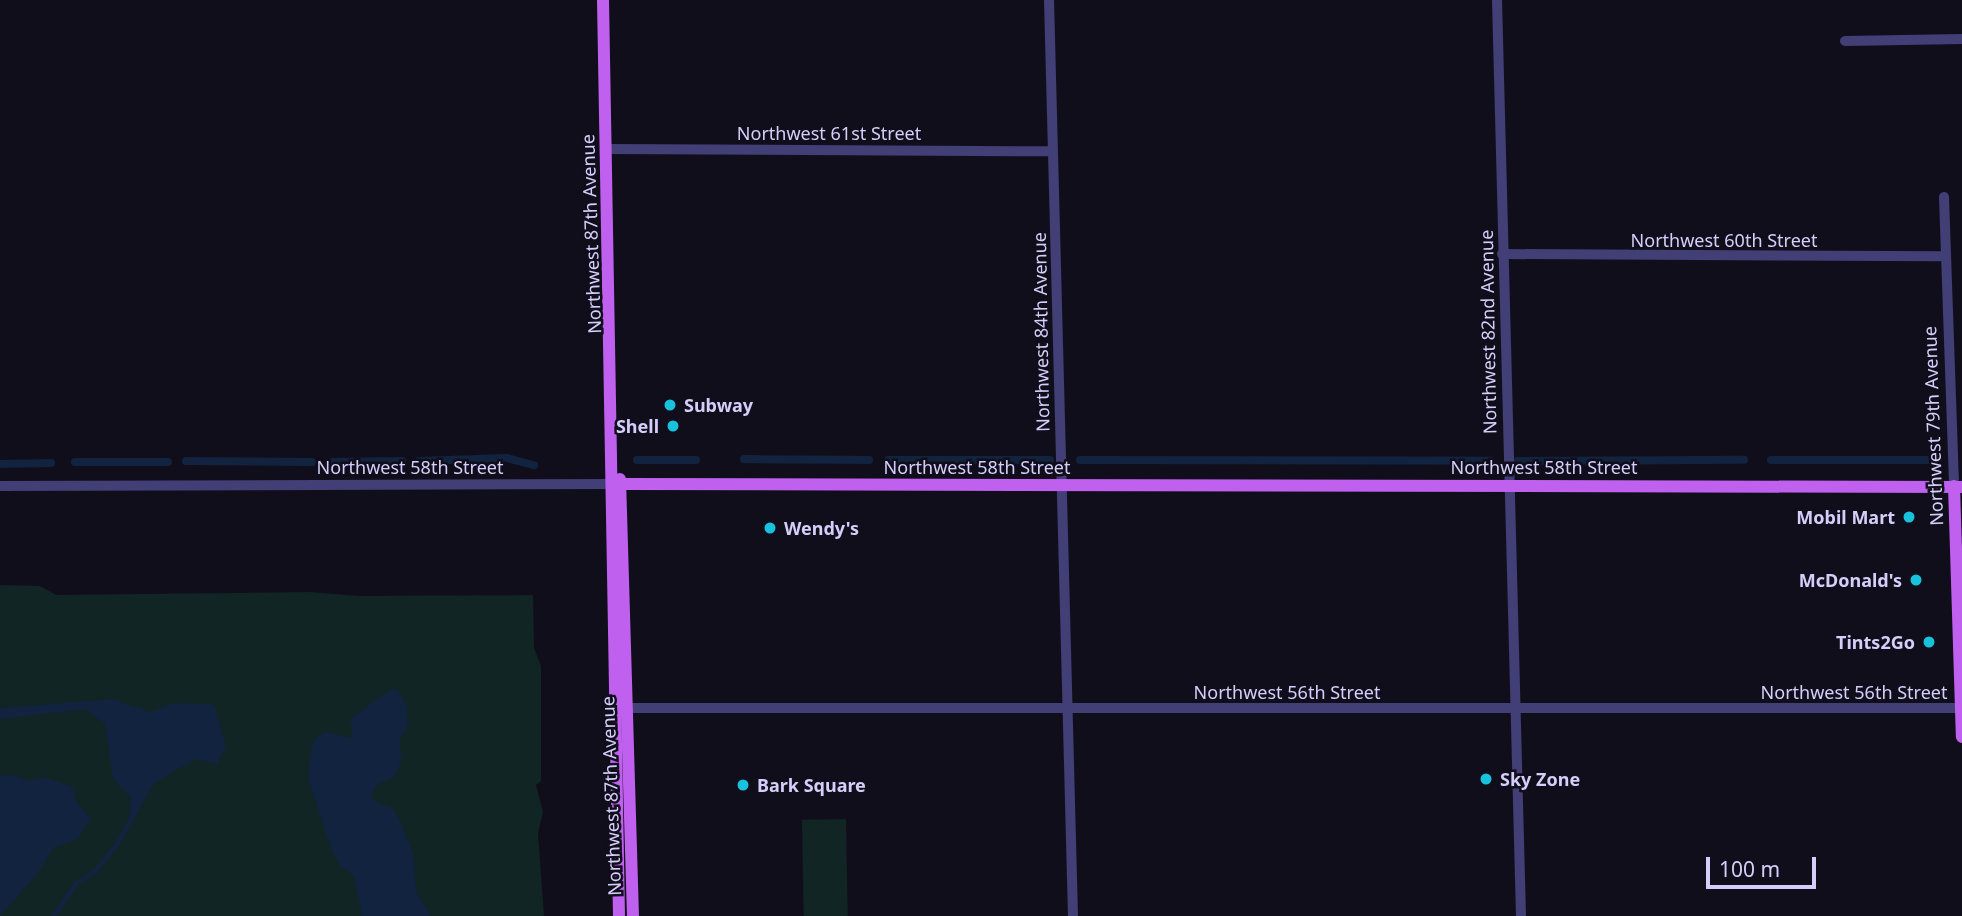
<!DOCTYPE html>
<html>
<head>
<meta charset="utf-8">
<style>
	body { margin:0 }
	#map { position:relative; width:1962px; height:916px; overflow:hidden; background:#110e1c; font-family:"Noto Sans",sans-serif }
	div>[style] { position:absolute }
	[style*='--x'] { left:calc(var(--x)*1px); top:calc(var(--y)*1px); width:calc(var(--w)*1px); rotate:calc(var(--a)*1deg) }
	.green>* { inset:0; background:#112525; transform-origin:0 0 }
	.water>* { inset:0; background:#122340 }
	.canal>* { height:8px; margin:-4px; padding:0 4px; transform-origin:4px; border-radius:4px; background:#122340 }
	.minor>* { height:10px; margin:-5px; padding:0 5px; transform-origin:5px; border-radius:5px; background:#423e76 }
	.major>* { height:12px; margin:-6px; padding:0 6px; transform-origin:6px; border-radius:6px; background:#bf61ee }
	.dots>* { width:19px; height:19px; translate:-50% -50%; box-sizing:border-box; border:4px solid #110e1c; border-radius:50% }
	span { translate:-50% -50%; white-space:nowrap; text-align:center; line-height:1.15; -webkit-text-stroke:5px #110e1c; paint-order:stroke }
	.street-label { font-size:18px; color:#d5cefa }
	.poi-label { font-size:18px; color:#d5cefa; font-weight:700 }
	.left { translate:0 -50%; text-align:left }
	.right { translate:-100% -50%; text-align:right }
	.scale { position:absolute; left:1706px; top:857px; width:110px; height:32px; box-sizing:border-box; border:4px solid #d5cefa; border-top:0; padding-left:9px; font-size:21px; line-height:24px; white-space:nowrap; color:#d5cefa; -webkit-text-stroke:5px #110e1c; paint-order:stroke }
</style>
</head>
<body>
<div id="map">
	<div class="green">
		<i style="clip-path:polygon(0 585px,40px 586px,56px 595px,309px 592px,359px 596px,533px 595px,534px 648px,541px 666px,541px 781px,536px 785px,543px 812px,538px 833px,544px 916px,0 916px)"></i>
		<i style="left:846px;top:819px;width:97px;height:44px;rotate:89deg"></i>
	</div>
	<div class="water">
		<i style="clip-path:polygon(392px 689px,398px 690px,407px 707px,408px 725px,399px 742px,402px 759px,395px 776px,377px 785px,371px 795px,374px 801px,392px 808px,399px 819px,413px 853px,416px 891px,430px 916px,362px 916px,354px 876px,340px 866px,330px 846px,308px 778px,312px 744px,317px 737px,327px 732px,353px 738px,350px 719px)"></i>
		<i style="clip-path:polygon(113px 699px,150px 712px,174px 703px,210px 704px,215px 707px,226px 748px,217px 764px,195px 759px,153px 784px,119px 846px,96px 874px,79px 884px,57px 916px,51px 916px,73px 883px,91px 872px,116px 842px,129px 818px,131px 797px,113px 779px,105px 724px,85px 709px,0 719px,0 708px)"></i>
		<i style="clip-path:polygon(14px 775px,28px 781px,43px 777px,73px 787px,77px 803px,91px 819px,77px 839px,53px 848px,38px 873px,0 916px,0 776px)"></i>
	</div>
	<div class="canal">
		<i style="--x:744;--y:459;--w:125;--a:0.5"></i>
		<i style="--x:637;--y:460;--w:59;--a:0"></i>
		<i style="--x:888;--y:460;--w:162;--a:0"></i>
		<i style="--x:1080;--y:460;--w:411;--a:0.1"></i>
		<i style="--x:1771;--y:460;--w:162;--a:0"></i>
		<i style="--x:186;--y:461;--w:126;--a:0.5"></i>
		<i style="--x:419;--y:461;--w:88;--a:-2"></i>
		<i style="--x:507;--y:458;--w:28;--a:15"></i>
		<i style="--x:1517;--y:461;--w:227;--a:-0.3"></i>
		<i style="--x:75;--y:462;--w:93;--a:0"></i>
		<i style="--x:332;--y:462;--w:70;--a:-0.8"></i>
		<i style="--x:0;--y:464;--w:51;--a:-1.1"></i>
	</div>
	<div class="minor">
		<i style="--x:1049;--y:0;--w:916;--a:88.5"></i>
		<i style="--x:1497;--y:0;--w:916;--a:88.5"></i>
		<i style="--x:1845;--y:41;--w:117;--a:-1"></i>
		<i style="--x:607;--y:149;--w:445;--a:0.3"></i>
		<i style="--x:1944;--y:197;--w:289;--a:88"></i>
		<i style="--x:1502;--y:254;--w:443;--a:0.3"></i>
		<i style="--x:0;--y:486;--w:616;--a:-0.19"></i>
		<i style="--x:622;--y:708;--w:1340;--a:0"></i>
	</div>
	<div class="major">
		<i style="--x:603;--y:0;--w:916;--a:89"></i>
		<i style="--x:620;--y:479;--w:437;--a:88.3"></i>
		<i style="--x:623;--y:484;--w:1339;--a:0.13"></i>
		<i style="--x:1954;--y:486;--w:251;--a:88.2"></i>
	</div>
	<div class="dots">
		<i style="left:670px;top:405px;background:#18c1dc"></i>
		<i style="left:673px;top:426px;background:#18c1dc"></i>
		<i style="left:1909px;top:517px;background:#18c1dc"></i>
		<i style="left:770px;top:528px;background:#18c1dc"></i>
		<i style="left:1916px;top:580px;background:#18c1dc"></i>
		<i style="left:1929px;top:642px;background:#18c1dc"></i>
		<i style="left:1486px;top:779px;background:#18c1dc"></i>
		<i style="left:743px;top:785px;background:#18c1dc"></i>
	</div>
	<div class="street-label">
		<span style="left:829px;top:133px">Northwest 61st Street</span>
		<span style="left:591px;top:234px;rotate:-92deg">Northwest 87th Avenue</span>
		<span style="left:1724px;top:240px">Northwest 60th Street</span>
		<span style="left:1041px;top:332px;rotate:-91deg">Northwest 84th Avenue</span>
		<span style="left:1488px;top:332px;rotate:-91deg">Northwest 82nd Avenue</span>
		<span style="left:1933px;top:426px;rotate:-92deg">Northwest 79th Avenue</span>
		<span style="left:410px;top:467px">Northwest 58th Street</span>
		<span style="left:977px;top:467px">Northwest 58th Street</span>
		<span style="left:1544px;top:467px">Northwest 58th Street</span>
		<span style="left:1287px;top:692px">Northwest 56th Street</span>
		<span style="left:1854px;top:692px">Northwest 56th Street</span>
		<span style="left:611px;top:796px;rotate:-92deg">Northwest 87th Avenue</span>
	</div>
	<div class="poi-label">
		<span class="left" style="left:684px;top:405px">Subway</span>
		<span class="right" style="left:659px;top:426px">Shell</span>
		<span class="right" style="left:1895px;top:517px">Mobil Mart</span>
		<span class="left" style="left:784px;top:528px">Wendy's</span>
		<span class="right" style="left:1902px;top:580px">McDonald's</span>
		<span class="right" style="left:1915px;top:642px">Tints2Go</span>
		<span class="left" style="left:1500px;top:779px">Sky Zone</span>
		<span class="left" style="left:757px;top:785px">Bark Square</span>
	</div>
	<div class="scale">100 m</div>
</div>
</body>
</html>
